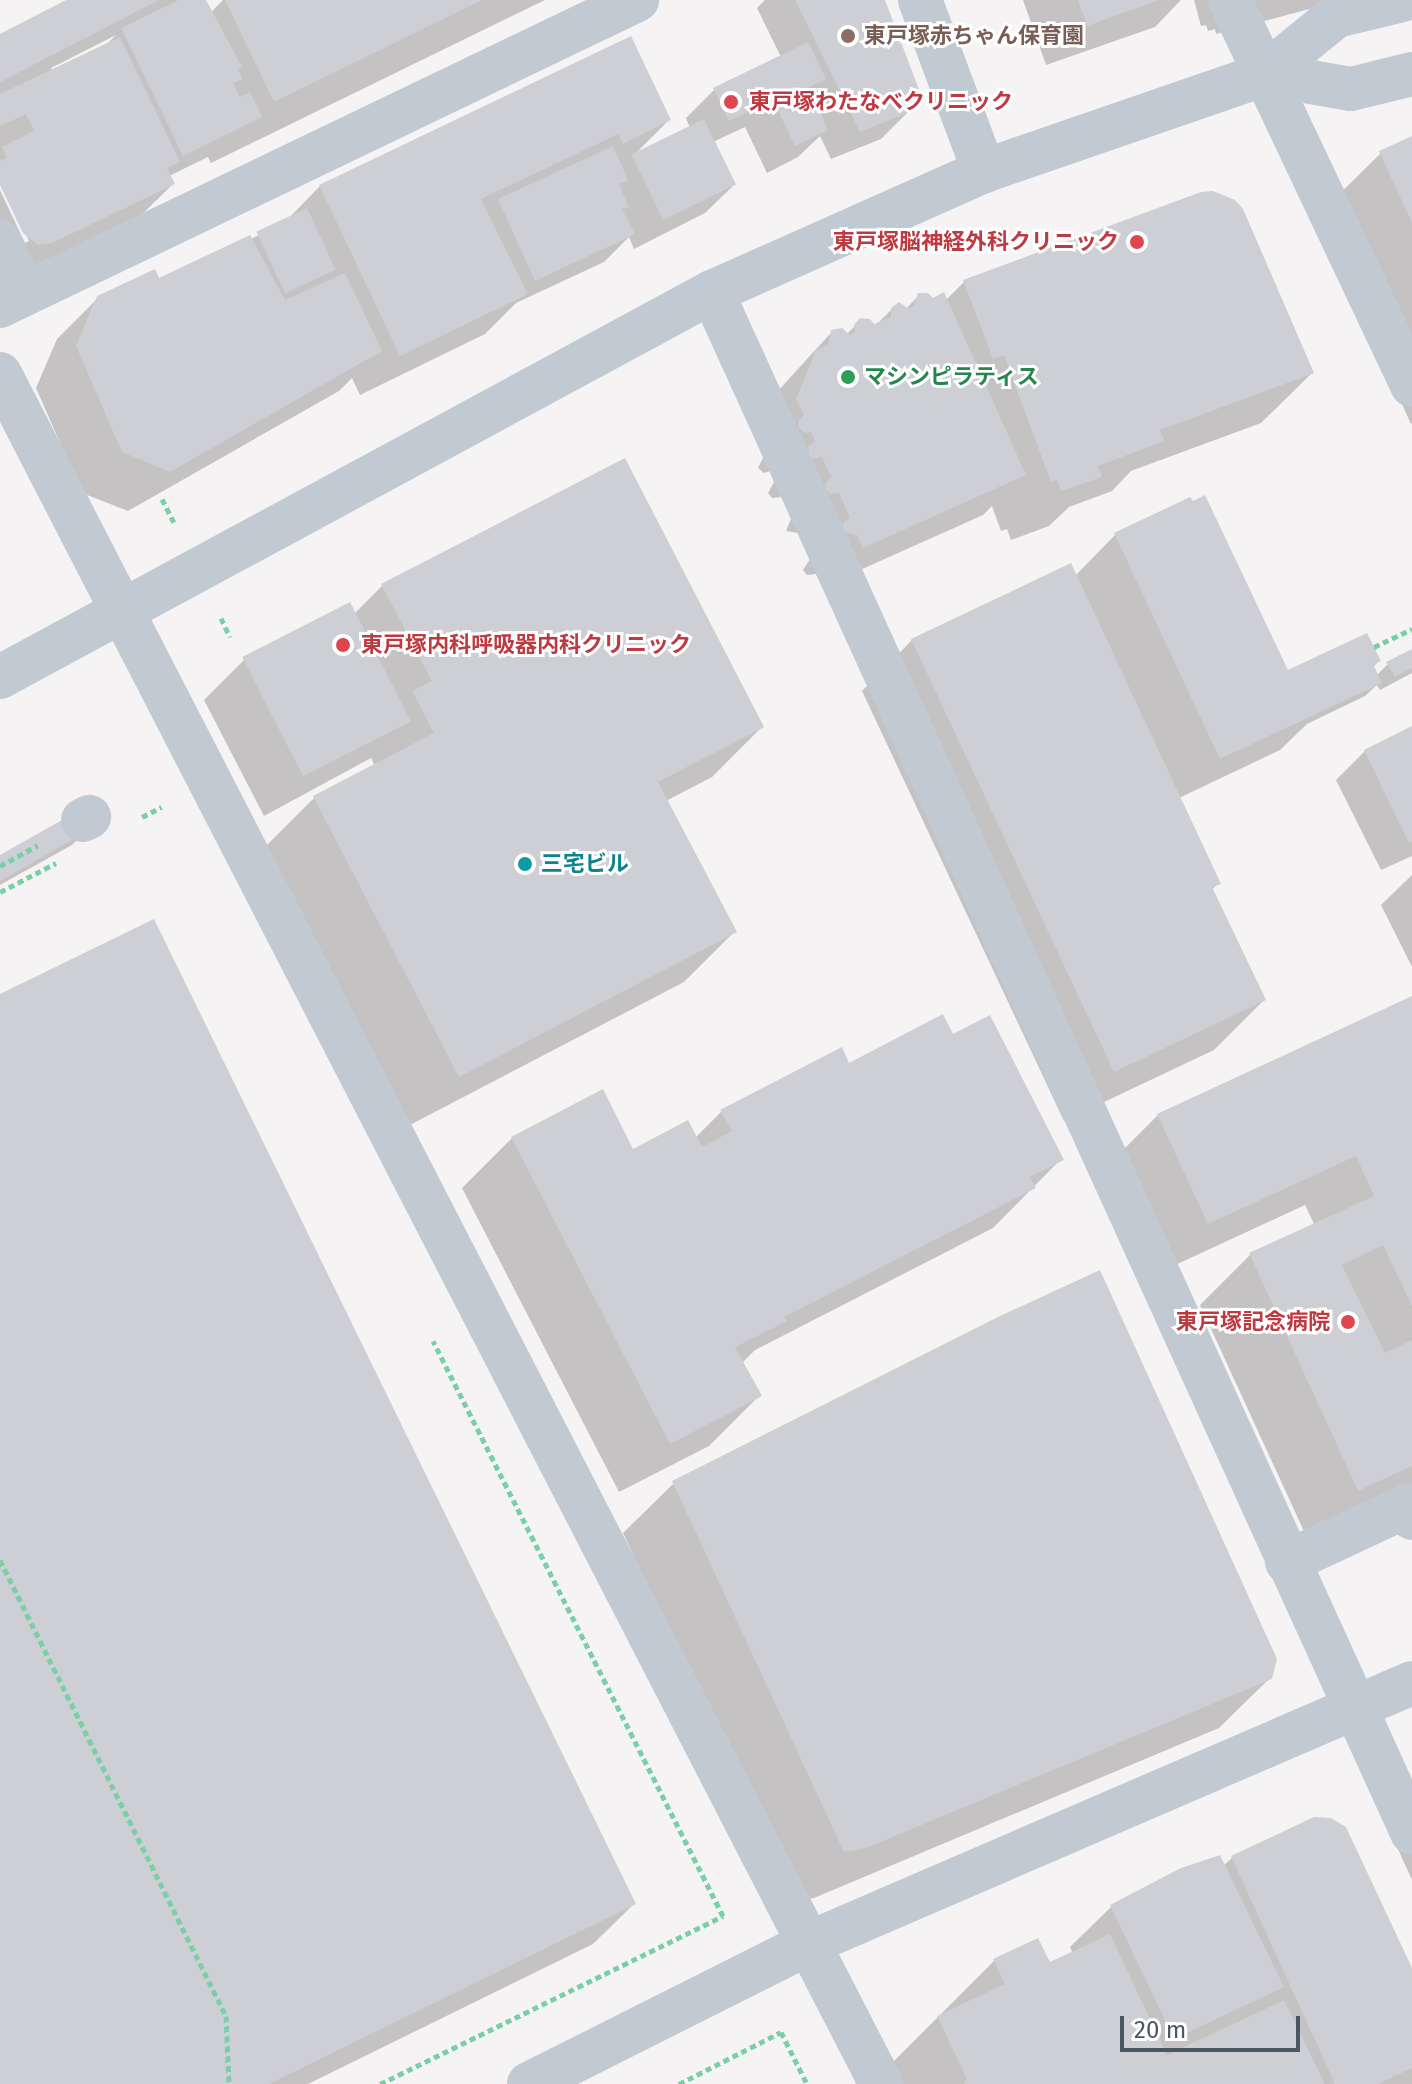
<!DOCTYPE html>
<html>
<head>
<meta charset="utf-8">
<style>
	body { margin:0 }
	#map { position:relative; width:1412px; height:2084px; overflow:hidden; background:#f5f3f3; font-family:"Fira Sans","Noto Sans JP",sans-serif }
	div>[style] { position:absolute }
	[style*='--x'] { left:calc(var(--x)*1px); top:calc(var(--y)*1px); width:calc(var(--w)*1px); rotate:calc(var(--a)*1deg) }
	.shadow>* { inset:0; background:#0003 }
	.building>* { inset:0; background:#cdcfd5; transform-origin:0 0 }
	.path>* { height:5px; margin-top:-2.5px; transform-origin:0; background:repeating-linear-gradient(90deg,#7ad0a6 0 6px,transparent 0 10px) }
	.minor>* { height:44px; margin:-22px; padding:0 22px; transform-origin:22px; border-radius:22px; background:#c1cad2 }
	.dots>* { width:22px; height:22px; translate:-50% -50%; box-sizing:border-box; border:4px solid #fff; border-radius:50% }
	span { translate:-50% -50%; white-space:nowrap; text-align:center; line-height:1.15; -webkit-text-stroke:6px #fff; paint-order:stroke }
	.education-label { font-size:22px; color:#785e54; font-weight:700 }
	.left { translate:0 -50%; text-align:left }
	.health-label { font-size:22px; color:#be3a42; font-weight:700 }
	.right { translate:-100% -50%; text-align:right }
	.leisure-label { font-size:22px; color:#27864d; font-weight:700 }
	.culture-label { font-size:22px; color:#0d838f; font-weight:700 }
	.scale { position:absolute; left:1120px; top:2016px; width:180px; height:36px; box-sizing:border-box; border:4px solid #4a5661; border-top:0; padding-left:10px; font-size:24px; line-height:28px; white-space:nowrap; color:#4a5661; -webkit-text-stroke:6px #fff; paint-order:stroke }
</style>
</head>
<body>
<div id="map">
	<div class="shadow">
		<i style="clip-path:polygon(evenodd,70px 0,204px 0,211px 12px,223px 0,545px 0,211px 163px,208px 157px,169px 176px,173px 184px,132px 224px,0 284px,0 190px,25px 243px,29px 241px,0 180px,0 36px,70px 0,116px 35px,105px 46px,53px 71px,51px 68px,116px 35px)"></i>
		<i style="clip-path:polygon(765px 0,883px 0,910px 110px,881px 139px,831px 159px,820px 136px,798px 157px,767px 173px,745px 127px,713px 142px,734px 185px,705px 213px,634px 249px,629px 237px,604px 262px,516px 303px,485px 334px,360px 395px,352px 378px,339px 391px,128px 511px,82px 493px,36px 388px,57px 339px,98px 298px,158px 281px,251px 239px,288px 219px,320px 186px,669px 120px,633px 156px,690px 128px,686px 118px,714px 90px,781px 57px,757px 8px)"></i>
		<i style="clip-path:polygon(1023px 0,1181px 0,1155px 27px,1046px 65px)"></i>
		<i style="clip-path:polygon(1194px 0,1343px 0,1216px 34px,1215px 29px,1208px 31px,1206px 25px,1201px 26px)"></i>
		<i style="clip-path:polygon(1412px 139px,1412px 423px,1411px 424px,1317px 216px,1381px 153px)"></i>
		<i style="clip-path:polygon(964px 282px,1312px 373px,1261px 423px,1131px 471px,1112px 491px,1069px 507px,1049px 526px,1011px 540px,1007px 529px,1001px 531px,992px 506px,983px 515px,822px 587px,816px 574px,807px 575px,803px 570px,810px 559px,798px 533px,786px 531px,791px 519px,782px 497px,772px 498px,768px 493px,774px 482px,770px 471px,764px 473px,758px 468px,764px 456px,776px 393px,829px 335px,838px 330px,846px 335px,861px 320px,876px 325px,892px 309px,906px 309px,919px 295px,932px 300px,946px 300px)"></i>
		<i style="clip-path:polygon(1115px 535px,1287px 673px,1379px 661px,1372px 668px,1376px 676px,1388px 664px,1412px 651px,1412px 673px,1380px 690px,1377px 685px,1365px 696px,1307px 724px,1280px 750px,1179px 798px,1218px 883px,1212px 890px,1264px 1000px,1214px 1050px,1064px 1121px,862px 691px,912px 640px,1075px 576px)"></i>
		<i style="clip-path:polygon(382px 586px,762px 727px,712px 777px,666px 801px,734px 932px,684px 982px,408px 1126px,264px 848px,314px 798px,375px 766px,371px 758px,264px 816px,204px 700px,244px 660px,354px 614px)"></i>
		<i style="clip-path:polygon(1412px 728px,1412px 856px,1381px 870px,1336px 780px,1365px 751px)"></i>
		<i style="clip-path:polygon(86px 831px,72px 845px,0 885px,0 857px)"></i>
		<i style="clip-path:polygon(1412px 875px,1412px 967px,1381px 905px)"></i>
		<i style="clip-path:polygon(0 996px,634px 1904px,593px 1944px,308px 2084px,0 2084px)"></i>
		<i style="clip-path:polygon(1412px 998px,1412px 1492px,1308px 1540px,1200px 1305px,1250px 1255px,1315px 1226px,1305px 1205px,1158px 1273px,1108px 1165px,1158px 1115px)"></i>
		<i style="clip-path:polygon(952px 1036px,1061px 1159px,993px 1228px,755px 1350px,742px 1363px,759px 1396px,709px 1446px,619px 1492px,462px 1188px,512px 1138px,632px 1151px,695px 1138px,722px 1111px,849px 1066px)"></i>
		<i style="clip-path:polygon(674px 1483px,1270px 1678px,1219px 1728px,814px 1898px,794px 1901px,623px 1533px)"></i>
		<i style="clip-path:polygon(1412px 1816px,1412px 1880px,1392px 1836px)"></i>
		<i style="clip-path:polygon(1232px 1858px,1412px 1974px,1412px 2084px,896px 2084px,888px 2067px,994px 1961px,1049px 1965px,1073px 1954px,1070px 1947px,1111px 1907px,1182px 1870px,1223px 1866px)"></i>
	</div>
	<div class="building">
		<i style="clip-path:polygon(66px 0,159px 0,0 82px,0 34px)"></i>
		<i style="clip-path:polygon(179px 0,206px 0,242px 67px,238px 69px,243px 79px,233px 83px,240px 97px,250px 92px,262px 117px,183px 156px,121px 28px)"></i>
		<i style="clip-path:polygon(225px 0,482px 0,274px 102px)"></i>
		<i style="clip-path:polygon(795px 0,885px 0,920px 92px,911px 111px,860px 132px)"></i>
		<i style="clip-path:polygon(1078px 0,1159px 0,1087px 26px)"></i>
		<i style="clip-path:polygon(631px 36px,671px 120px,623px 144px,618px 134px,481px 199px,528px 294px,400px 356px,319px 185px)"></i>
		<i style="clip-path:polygon(120px 37px,180px 162px,167px 168px,175px 184px,52px 243px,38px 245px,23px 233px,0 185px,0 161px,7px 158px,2px 147px,34px 131px,26px 114px,0 126px,0 94px)"></i>
		<i style="clip-path:polygon(808px 42px,826px 79px,809px 87px,828px 130px,795px 146px,773px 100px,729px 121px,713px 88px)"></i>
		<i style="left:704px;top:119px;width:73px;height:81px;rotate:64deg"></i>
		<i style="clip-path:polygon(1412px 136px,1412px 223px,1379px 151px)"></i>
		<i style="clip-path:polygon(613px 146px,628px 180px,619px 184px,629px 207px,622px 209px,635px 234px,535px 281px,498px 199px)"></i>
		<i style="clip-path:polygon(1213px 191px,1235px 200px,1243px 209px,1314px 373px,1160px 430px,1164px 441px,1098px 466px,1102px 477px,1061px 491px,1057px 480px,1051px 482px,1004px 355px,993px 359px,963px 280px,1201px 192px)"></i>
		<i style="left:307px;top:208px;width:68px;height:56px;rotate:65deg"></i>
		<i style="clip-path:polygon(250px 235px,285px 300px,345px 273px,382px 351px,170px 472px,122px 452px,76px 346px,97px 296px,155px 269px,159px 278px)"></i>
		<i style="clip-path:polygon(944px 292px,1026px 475px,863px 548px,857px 535px,844px 532px,843px 523px,850px 518px,839px 493px,830px 494px,826px 490px,825px 484px,831px 477px,822px 457px,813px 459px,809px 455px,808px 446px,815px 442px,811px 432px,805px 433px,798px 427px,799px 419px,804px 415px,796px 399px,816px 350px,828px 345px,831px 330px,842px 328px,850px 335px,855px 332px,854px 325px,860px 318px,870px 319px,874px 324px,891px 317px,891px 308px,899px 302px,909px 309px,914px 306px,918px 293px,928px 293px,933px 298px)"></i>
		<i style="clip-path:polygon(625px 458px,764px 727px,658px 782px,737px 932px,459px 1077px,313px 796px,434px 733px,412px 691px,432px 681px,381px 584px)"></i>
		<i style="clip-path:polygon(1205px 495px,1288px 670px,1367px 633px,1381px 661px,1373px 664px,1382px 683px,1220px 759px,1114px 533px,1190px 497px,1193px 501px)"></i>
		<i style="clip-path:polygon(1071px 563px,1221px 884px,1212px 887px,1266px 1000px,1114px 1072px,911px 639px)"></i>
		<i style="left:350px;top:602px;width:134px;height:121px;rotate:63deg"></i>
		<i style="clip-path:polygon(1412px 649px,1412px 668px,1395px 677px,1386px 662px)"></i>
		<i style="clip-path:polygon(1412px 726px,1412px 842px,1409px 843px,1364px 750px)"></i>
		<i style="clip-path:polygon(78px 811px,88px 831px,0 881px,0 855px)"></i>
		<i style="clip-path:polygon(154px 919px,636px 1904px,269px 2084px,0 2084px,0 994px)"></i>
		<i style="clip-path:polygon(1412px 996px,1412px 1306px,1383px 1245px,1342px 1265px,1385px 1353px,1412px 1340px,1412px 1466px,1358px 1491px,1249px 1253px,1374px 1196px,1356px 1156px,1208px 1224px,1157px 1114px)"></i>
		<i style="clip-path:polygon(943px 1014px,953px 1034px,990px 1015px,1064px 1160px,1030px 1177px,1036px 1188px,784px 1317px,787px 1321px,735px 1347px,762px 1396px,670px 1444px,511px 1137px,603px 1089px,633px 1149px,688px 1120px,702px 1147px,732px 1131px,720px 1110px,842px 1047px,849px 1063px)"></i>
		<i style="clip-path:polygon(1100px 1270px,1277px 1659px,1272px 1679px,866px 1848px,844px 1852px,672px 1481px,1000px 1316px)"></i>
		<i style="clip-path:polygon(1314px 1817px,1331px 1818px,1346px 1827px,1412px 1968px,1412px 2068px,1378px 2084px,1335px 2084px,1231px 1856px)"></i>
		<i style="clip-path:polygon(1220px 1855px,1284px 1987px,1174px 2039px,1110px 1905px,1181px 1868px)"></i>
		<i style="clip-path:polygon(1110px 1934px,1167px 2055px,1284px 2000px,1325px 2084px,963px 2084px,967px 2079px,937px 2016px,1005px 1984px,993px 1959px,1038px 1938px,1050px 1962px)"></i>
	</div>
	<div class="path">
		<i style="--x:162;--y:499;--w:27;--a:63"></i>
		<i style="--x:221;--y:618;--w:21;--a:65"></i>
		<i style="--x:1374;--y:647;--w:42;--a:-25.3"></i>
		<i style="--x:142;--y:817;--w:22;--a:-27"></i>
		<i style="--x:0;--y:866;--w:43;--a:-28.9"></i>
		<i style="--x:0;--y:892;--w:63;--a:-27.4"></i>
		<i style="--x:0;--y:1560;--w:509;--a:63.64"></i>
		<i style="--x:226;--y:2016;--w:68;--a:87.5"></i>
		<i style="--x:380;--y:2084;--w:382;--a:-26.1"></i>
		<i style="--x:723;--y:1916;--w:644;--a:-116.76"></i>
		<i style="--x:679;--y:2084;--w:114;--a:-27"></i>
		<i style="--x:781;--y:2032;--w:58;--a:63.4"></i>
	</div>
	<div class="minor">
		<i style="--x:920;--y:0;--w:183;--a:69.5"></i>
		<i style="--x:1230;--y:0;--w:426;--a:64.7"></i>
		<i style="--x:1265;--y:74;--w:87;--a:9.9"></i>
		<i style="--x:1351;--y:89;--w:63;--a:-13.8"></i>
		<i style="--x:0;--y:242;--w:56;--a:65.7"></i>
		<i style="--x:712;--y:292;--w:1692;--a:65.56"></i>
		<i style="--x:0;--y:306;--w:707;--a:-25.66"></i>
		<i style="--x:0;--y:374;--w:1924;--a:62.74"></i>
		<i style="--x:0;--y:677;--w:809;--a:-28.4"></i>
		<i style="--x:712;--y:292;--w:298;--a:-24"></i>
		<i style="--x:984;--y:171;--w:297;--a:-19"></i>
		<i style="--x:1265;--y:74;--w:92;--a:-39.2"></i>
		<i style="--x:1336;--y:16;--w:68;--a:-13.6"></i>
		<i style="--x:83;--y:820;--w:7;--a:-27"></i>
		<i style="--x:1287;--y:1562;--w:132;--a:-25"></i>
		<i style="--x:1407;--y:1506;--w:13;--a:67"></i>
		<i style="--x:529;--y:2084;--w:311;--a:-26.7"></i>
		<i style="--x:807;--y:1944;--w:659;--a:-23.34"></i>
	</div>
	<div class="dots">
		<i style="left:848px;top:36px;background:#8d6e63"></i>
		<i style="left:731px;top:102px;background:#e0444e"></i>
		<i style="left:1137px;top:242px;background:#e0444e"></i>
		<i style="left:848px;top:377px;background:#2e9e5b"></i>
		<i style="left:343px;top:645px;background:#e0444e"></i>
		<i style="left:525px;top:864px;background:#0f9aa8"></i>
		<i style="left:1348px;top:1322px;background:#e0444e"></i>
	</div>
	<div class="education-label">
		<span class="left" style="left:864px;top:36px">東戸塚赤ちゃん保育園</span>
	</div>
	<div class="health-label">
		<span class="left" style="left:749px;top:102px">東戸塚わたなべクリニック</span>
		<span class="right" style="left:1119px;top:242px">東戸塚脳神経外科クリニック</span>
		<span class="left" style="left:361px;top:645px">東戸塚内科呼吸器内科クリニック</span>
		<span class="right" style="left:1330px;top:1322px">東戸塚記念病院</span>
	</div>
	<div class="leisure-label">
		<span class="left" style="left:864px;top:377px">マシンピラティス</span>
	</div>
	<div class="culture-label">
		<span class="left" style="left:541px;top:864px">三宅ビル</span>
	</div>
	<div class="scale">20 m</div>
</div>
</body>
</html>
